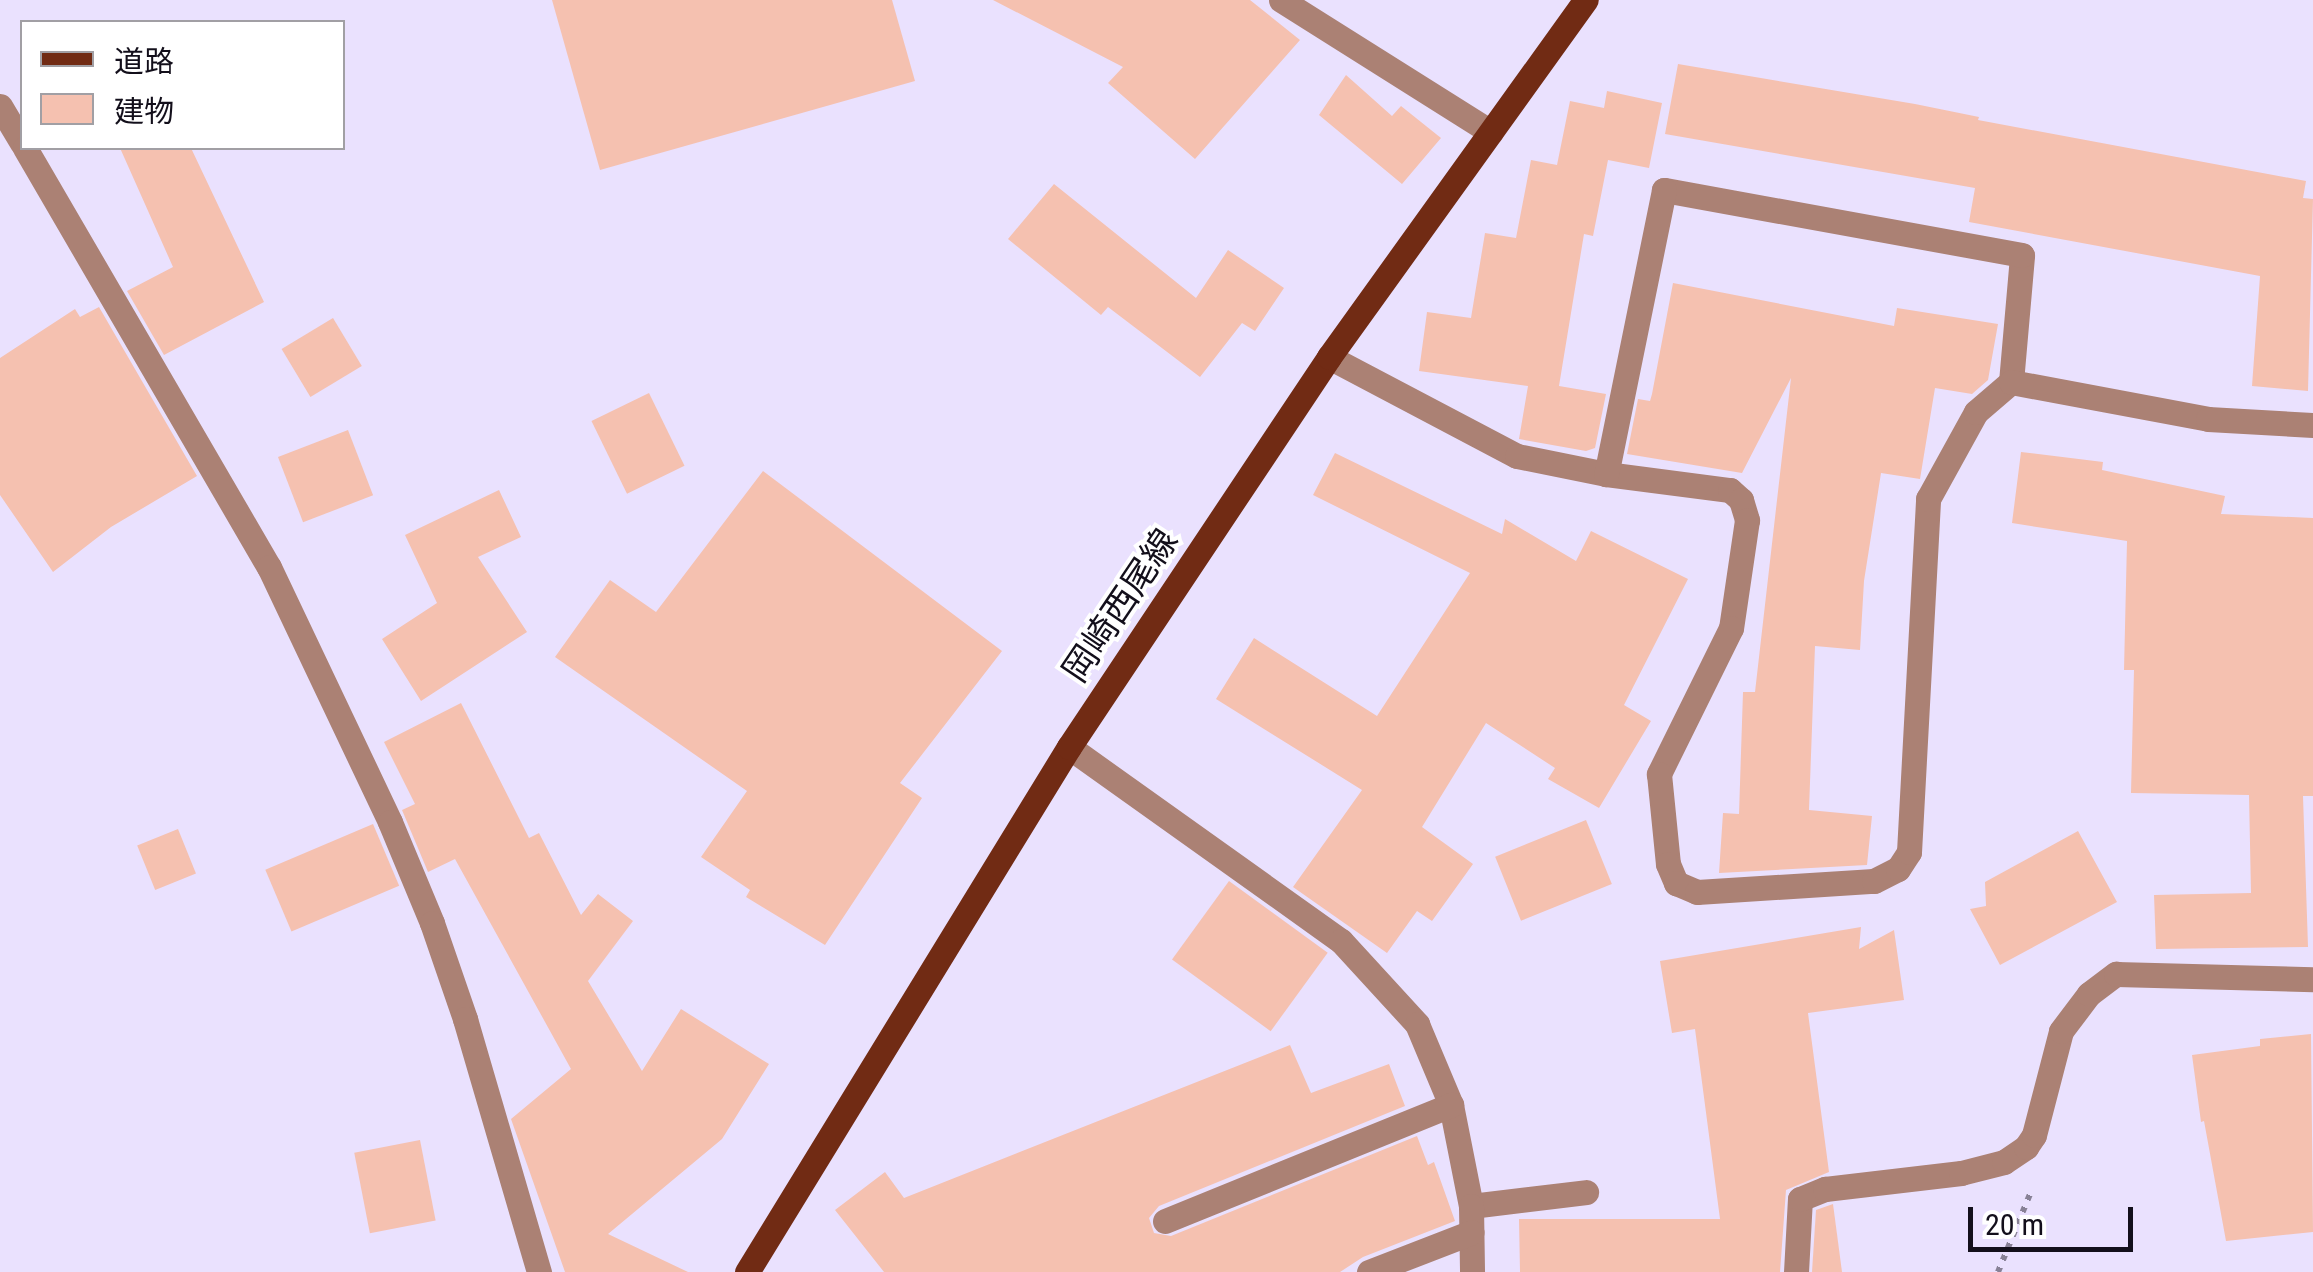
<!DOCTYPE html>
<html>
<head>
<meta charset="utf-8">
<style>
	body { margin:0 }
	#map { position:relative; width:2313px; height:1272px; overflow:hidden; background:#eae1fe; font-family:"Roboto Condensed","Noto Sans JP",sans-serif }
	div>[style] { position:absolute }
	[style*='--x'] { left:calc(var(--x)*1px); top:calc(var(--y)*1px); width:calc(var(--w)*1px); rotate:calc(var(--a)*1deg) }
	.building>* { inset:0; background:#f5c1b0; transform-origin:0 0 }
	.path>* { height:6px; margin-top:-3px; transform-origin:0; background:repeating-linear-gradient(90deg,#888196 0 5px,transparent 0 13px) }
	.service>* { height:25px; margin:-12.5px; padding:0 12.5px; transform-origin:12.5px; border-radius:12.5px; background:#ab8174 }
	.minor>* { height:25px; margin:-12.5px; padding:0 12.5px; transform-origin:12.5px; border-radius:12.5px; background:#ab8174 }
	.primary>* { height:25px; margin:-12.5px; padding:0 12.5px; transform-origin:12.5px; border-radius:12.5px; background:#712b14 }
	span { translate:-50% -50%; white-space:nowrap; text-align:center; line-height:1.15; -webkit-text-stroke:8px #fff; paint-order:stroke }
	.street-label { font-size:35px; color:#130f1b }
	.legend { position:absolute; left:20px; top:20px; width:325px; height:130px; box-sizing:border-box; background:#fff; border:2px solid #a19fa4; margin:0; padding:12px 18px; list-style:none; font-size:30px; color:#130f1b }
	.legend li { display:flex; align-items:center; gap:20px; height:50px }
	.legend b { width:50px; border:2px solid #a19fa4 }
	.scale { position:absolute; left:1968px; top:1207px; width:165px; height:45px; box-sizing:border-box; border:5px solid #130f1b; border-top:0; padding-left:12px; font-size:30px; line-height:35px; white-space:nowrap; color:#130f1b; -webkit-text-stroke:8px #fff; paint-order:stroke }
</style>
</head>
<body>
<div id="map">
	<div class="building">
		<i style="clip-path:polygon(552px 0,892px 0,915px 81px,600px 170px)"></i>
		<i style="clip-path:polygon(993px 0,1250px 0,1300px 40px,1195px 159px,1108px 83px,1123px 67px)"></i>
		<i style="clip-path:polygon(1678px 64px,1915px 104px,1979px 117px,1978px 120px,2306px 181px,2303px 198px,2313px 199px,2308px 391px,2252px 386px,2260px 276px,1969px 222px,1975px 188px,1665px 134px)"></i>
		<i style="clip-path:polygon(1346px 75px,1392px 116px,1401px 106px,1441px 138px,1402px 184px,1319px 115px)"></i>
		<i style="clip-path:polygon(1607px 91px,1662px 103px,1649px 168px,1608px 160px,1593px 236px,1584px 234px,1559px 386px,1606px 394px,1595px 448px,1586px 451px,1519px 439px,1528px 386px,1419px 371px,1427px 312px,1471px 318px,1485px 233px,1516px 238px,1531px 160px,1557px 165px,1570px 101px,1604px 108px)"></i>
		<i style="clip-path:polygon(120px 148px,191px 148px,264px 302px,164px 355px,127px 291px,173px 267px)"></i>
		<i style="clip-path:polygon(1054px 184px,1196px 298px,1228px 250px,1284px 288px,1255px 331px,1242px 323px,1200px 377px,1108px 307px,1101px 315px,1008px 239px)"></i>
		<i style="clip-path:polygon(1673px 283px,1894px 326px,1897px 308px,1998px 324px,1988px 380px,1972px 394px,1935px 388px,1920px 479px,1881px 473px,1864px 581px,1860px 650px,1815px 646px,1809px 810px,1872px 816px,1867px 865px,1719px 873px,1723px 813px,1739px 814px,1743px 692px,1755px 692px,1791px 378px,1742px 473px,1627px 454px,1638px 399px,1650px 401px,1652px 394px)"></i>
		<i style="clip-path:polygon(99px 307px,197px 476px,111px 527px,53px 572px,0 495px,0 358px,75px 309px,80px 317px)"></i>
		<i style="left:333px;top:318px;width:56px;height:60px;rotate:59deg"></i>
		<i style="left:649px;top:393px;width:81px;height:64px;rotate:64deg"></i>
		<i style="left:348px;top:430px;width:70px;height:75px;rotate:69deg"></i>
		<i style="clip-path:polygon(2021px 452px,2103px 462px,2102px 470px,2225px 496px,2221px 514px,2313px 518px,2313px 796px,2303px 796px,2308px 947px,2156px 949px,2154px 895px,2251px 893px,2249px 795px,2131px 793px,2134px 670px,2124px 670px,2127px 541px,2012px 523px)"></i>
		<i style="clip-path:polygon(1335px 453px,1502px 534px,1505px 519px,1576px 561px,1591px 531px,1688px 579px,1624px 705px,1651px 721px,1599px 808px,1548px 779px,1555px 768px,1486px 723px,1422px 827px,1473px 864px,1432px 921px,1417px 911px,1387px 953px,1293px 887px,1362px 790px,1216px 699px,1254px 638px,1377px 716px,1470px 573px,1313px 495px)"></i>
		<i style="clip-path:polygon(763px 471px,1002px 651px,900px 783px,922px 798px,825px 945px,746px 897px,750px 890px,701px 857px,747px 791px,555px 657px,610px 580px,656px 612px)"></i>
		<i style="clip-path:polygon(499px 490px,521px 537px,478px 557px,527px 632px,421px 701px,382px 639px,437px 603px,405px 535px)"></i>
		<i style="clip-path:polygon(461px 703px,529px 838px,539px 833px,581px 915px,598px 894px,633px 921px,588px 981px,642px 1071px,681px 1009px,769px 1064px,722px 1139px,608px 1234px,688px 1272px,565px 1272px,511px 1119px,571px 1069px,455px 859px,428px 872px,402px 810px,415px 804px,384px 742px)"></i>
		<i style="left:1586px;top:820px;width:69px;height:98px;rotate:68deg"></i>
		<i style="left:373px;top:824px;width:67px;height:117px;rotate:67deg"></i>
		<i style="left:178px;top:829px;width:48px;height:44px;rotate:68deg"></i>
		<i style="clip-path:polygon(2078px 831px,2117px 902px,2000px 965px,1970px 909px,1986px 906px,1985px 882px)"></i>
		<i style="left:1229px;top:881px;width:122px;height:97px;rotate:36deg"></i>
		<i style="clip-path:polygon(1861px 927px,1859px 949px,1894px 930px,1904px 1000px,1808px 1013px,1829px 1172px,1786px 1190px,1780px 1272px,1520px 1272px,1519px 1219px,1720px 1219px,1695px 1029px,1672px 1033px,1660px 961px)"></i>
		<i style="clip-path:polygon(2311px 1034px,2313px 1232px,2226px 1241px,2204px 1121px,2201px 1122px,2192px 1055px,2260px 1046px,2260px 1039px)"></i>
		<i style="clip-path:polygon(1290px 1045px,1311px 1093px,1389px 1064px,1405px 1106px,1159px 1206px,1149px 1218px,1154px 1233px,1171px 1236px,1417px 1136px,1428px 1165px,1434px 1162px,1455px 1221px,1363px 1257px,1340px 1272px,884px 1272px,835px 1210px,885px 1172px,904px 1198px)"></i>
		<i style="left:420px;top:1140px;width:82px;height:67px;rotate:79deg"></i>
		<i style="clip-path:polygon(1833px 1204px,1842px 1272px,1812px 1272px,1816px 1210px)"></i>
	</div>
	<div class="path">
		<i style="--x:1998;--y:1272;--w:84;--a:-67.7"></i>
	</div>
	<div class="service">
		<i style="--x:1281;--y:0;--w:248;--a:32.2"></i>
		<i style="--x:1471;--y:1206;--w:116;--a:-6.9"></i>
		<i style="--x:1796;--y:1272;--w:73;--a:-86.9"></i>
		<i style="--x:1800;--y:1199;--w:27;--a:-22"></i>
		<i style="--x:1825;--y:1189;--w:137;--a:-6.7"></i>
		<i style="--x:1961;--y:1173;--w:44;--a:-14.3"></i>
		<i style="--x:2004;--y:1162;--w:27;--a:-34"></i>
		<i style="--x:2026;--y:1147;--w:14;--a:-56"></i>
		<i style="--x:2034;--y:1135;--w:107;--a:-75.4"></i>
		<i style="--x:2061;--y:1031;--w:46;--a:-52.9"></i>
		<i style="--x:2089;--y:994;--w:34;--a:-37"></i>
	</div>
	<div class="minor">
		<i style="--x:0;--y:106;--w:43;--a:59.3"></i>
		<i style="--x:25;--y:148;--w:485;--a:59.8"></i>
		<i style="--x:269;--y:567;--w:282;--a:64.6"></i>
		<i style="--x:390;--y:822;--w:109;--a:67.4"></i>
		<i style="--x:432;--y:923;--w:102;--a:71"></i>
		<i style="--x:465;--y:1019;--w:264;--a:73.7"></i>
		<i style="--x:1329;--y:357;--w:212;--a:27.8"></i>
		<i style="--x:1517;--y:456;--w:91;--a:11.4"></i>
		<i style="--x:1606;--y:474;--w:125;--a:7.4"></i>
		<i style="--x:1730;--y:490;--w:15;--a:42"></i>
		<i style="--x:1741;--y:500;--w:21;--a:73"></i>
		<i style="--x:1747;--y:520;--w:109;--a:98.4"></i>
		<i style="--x:1731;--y:628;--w:163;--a:116.3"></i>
		<i style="--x:1659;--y:774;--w:90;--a:84.3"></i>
		<i style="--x:1668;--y:864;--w:21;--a:67"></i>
		<i style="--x:1676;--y:883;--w:23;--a:23"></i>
		<i style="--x:1697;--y:892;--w:177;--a:-3.6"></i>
		<i style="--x:1874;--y:881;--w:27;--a:-27"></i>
		<i style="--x:1898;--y:869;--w:20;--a:-57"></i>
		<i style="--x:1909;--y:852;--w:354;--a:-86.9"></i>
		<i style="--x:1928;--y:499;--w:99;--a:-61.1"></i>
		<i style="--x:1976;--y:412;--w:46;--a:-40.6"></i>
		<i style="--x:2011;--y:382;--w:127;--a:-85"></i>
		<i style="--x:2022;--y:255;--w:364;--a:-169.7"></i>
		<i style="--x:1664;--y:190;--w:290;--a:101.5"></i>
		<i style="--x:2011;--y:382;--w:200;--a:10.6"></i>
		<i style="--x:2208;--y:419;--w:105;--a:3.3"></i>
		<i style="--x:1069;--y:747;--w:334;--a:35.5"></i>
		<i style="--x:1341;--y:941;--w:113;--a:47.5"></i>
		<i style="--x:1417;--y:1024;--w:88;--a:67.2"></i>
		<i style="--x:1451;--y:1105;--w:103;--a:78.8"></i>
		<i style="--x:1471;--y:1206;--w:66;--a:89.1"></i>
		<i style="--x:2116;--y:974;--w:197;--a:1.5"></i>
		<i style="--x:1165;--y:1221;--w:309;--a:-22.1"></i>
		<i style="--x:1369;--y:1272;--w:110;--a:-21.2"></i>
	</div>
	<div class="primary">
		<i style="--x:747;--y:1272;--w:616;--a:-58.48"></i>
		<i style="--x:1069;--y:747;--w:469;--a:-56.3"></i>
		<i style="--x:1329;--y:357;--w:440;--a:-54.3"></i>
	</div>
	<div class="street-label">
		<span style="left:1121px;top:606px;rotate:-56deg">岡崎西尾線</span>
	</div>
	<ul class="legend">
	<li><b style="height:12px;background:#712b14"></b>道路</li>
	<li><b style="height:28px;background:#f5c1b0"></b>建物</li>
	</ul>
	<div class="scale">20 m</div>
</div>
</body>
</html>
